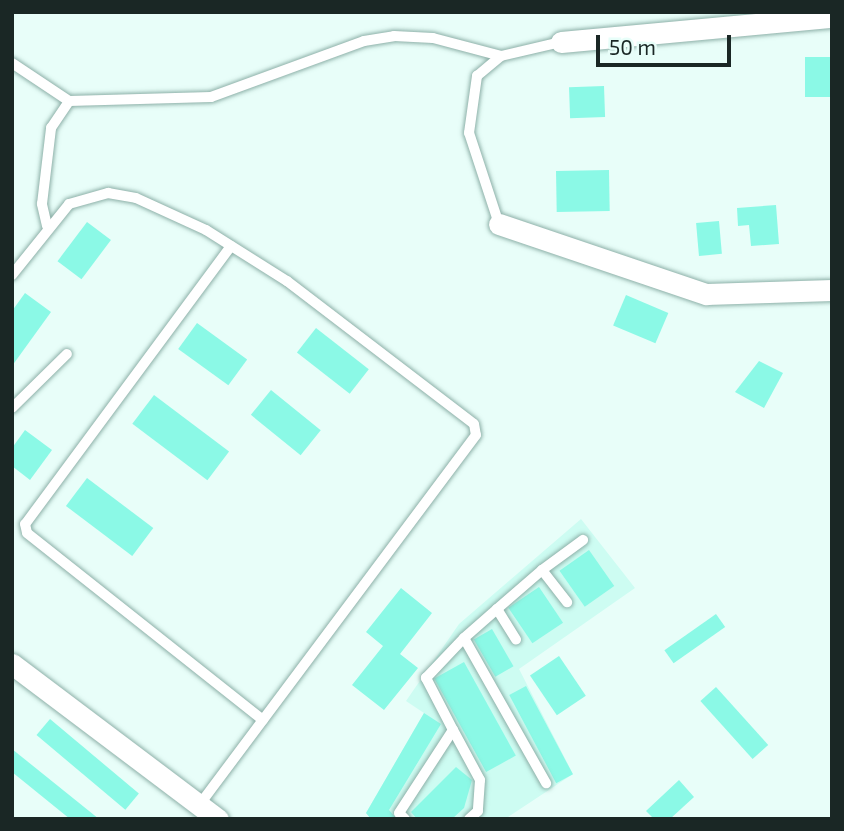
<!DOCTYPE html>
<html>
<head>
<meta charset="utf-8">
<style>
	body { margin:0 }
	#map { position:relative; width:844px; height:831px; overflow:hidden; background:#e8fef9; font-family:"Exo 2",sans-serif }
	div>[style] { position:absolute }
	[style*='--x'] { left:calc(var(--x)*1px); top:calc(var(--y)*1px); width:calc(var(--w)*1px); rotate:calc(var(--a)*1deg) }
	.built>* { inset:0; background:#cdfcf2 }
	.building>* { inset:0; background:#8bf9e6; transform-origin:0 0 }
	.roads { filter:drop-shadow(0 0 2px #8db0a8) drop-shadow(0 0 2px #8db0a8) }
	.lane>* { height:10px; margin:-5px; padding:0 5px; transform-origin:5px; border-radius:5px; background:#fff }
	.street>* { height:21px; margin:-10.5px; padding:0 10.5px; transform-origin:10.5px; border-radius:10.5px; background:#fff }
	span { translate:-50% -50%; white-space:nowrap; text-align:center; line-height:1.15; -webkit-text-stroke:6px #e8fef9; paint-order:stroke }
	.frame { position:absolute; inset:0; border:14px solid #1a2725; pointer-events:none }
	.scale { position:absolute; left:596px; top:35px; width:135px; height:32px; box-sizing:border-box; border:4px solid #1a2725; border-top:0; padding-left:9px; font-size:21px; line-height:24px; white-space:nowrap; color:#1a2725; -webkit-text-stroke:5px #e8fef9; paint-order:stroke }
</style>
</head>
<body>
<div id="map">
	<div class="built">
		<i style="clip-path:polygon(581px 519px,635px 588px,519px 669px,573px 774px,505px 819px,371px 819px,366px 813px,424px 713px,406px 701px,459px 624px)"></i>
	</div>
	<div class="building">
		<i style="left:832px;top:57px;width:40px;height:27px;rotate:90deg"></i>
		<i style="left:604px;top:86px;width:31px;height:35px;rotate:88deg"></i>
		<i style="left:609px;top:170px;width:41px;height:53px;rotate:89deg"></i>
		<i style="clip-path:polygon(776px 205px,779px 244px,751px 246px,749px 225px,738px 226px,737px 208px)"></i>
		<i style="left:719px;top:221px;width:33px;height:23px;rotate:85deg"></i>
		<i style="left:87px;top:222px;width:30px;height:49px;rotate:37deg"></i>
		<i style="clip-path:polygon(25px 293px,51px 312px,12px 366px,12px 311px)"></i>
		<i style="left:626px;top:295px;width:46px;height:33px;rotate:23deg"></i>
		<i style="left:197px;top:323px;width:62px;height:32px;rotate:36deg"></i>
		<i style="left:316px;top:328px;width:67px;height:31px;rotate:38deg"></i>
		<i style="clip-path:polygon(759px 361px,783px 373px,764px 408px,735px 392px)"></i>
		<i style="left:271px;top:390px;width:64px;height:32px;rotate:39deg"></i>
		<i style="left:154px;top:395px;width:94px;height:36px;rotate:37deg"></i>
		<i style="clip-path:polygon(25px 430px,52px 450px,30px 480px,12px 466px,12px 448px)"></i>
		<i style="left:87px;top:478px;width:83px;height:35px;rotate:37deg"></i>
		<i style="left:589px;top:550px;width:44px;height:36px;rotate:55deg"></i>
		<i style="left:539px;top:587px;width:43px;height:37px;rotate:56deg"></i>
		<i style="clip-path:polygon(401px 588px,432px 613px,400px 654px,418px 668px,384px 710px,352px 685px,383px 646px,366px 632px)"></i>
		<i style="left:716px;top:614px;width:16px;height:63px;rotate:55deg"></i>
		<i style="left:492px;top:629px;width:43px;height:21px;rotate:60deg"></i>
		<i style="left:559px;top:656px;width:48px;height:35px;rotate:56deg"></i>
		<i style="left:464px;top:662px;width:107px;height:34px;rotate:61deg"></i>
		<i style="left:526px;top:686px;width:100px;height:19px;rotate:62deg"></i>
		<i style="left:716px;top:687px;width:78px;height:21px;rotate:48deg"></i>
		<i style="clip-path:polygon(424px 713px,441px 724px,389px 810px,397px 819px,371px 819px,366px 813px)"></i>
		<i style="left:50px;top:719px;width:116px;height:21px;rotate:40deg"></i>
		<i style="clip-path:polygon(12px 749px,99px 819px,70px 819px,12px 772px)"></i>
		<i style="clip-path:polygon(456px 767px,472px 780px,464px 808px,452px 819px,417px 819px,411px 812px)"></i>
		<i style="clip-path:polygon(679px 780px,694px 797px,670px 819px,654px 819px,646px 811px)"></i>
	</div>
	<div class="roads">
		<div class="lane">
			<i style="--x:12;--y:63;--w:69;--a:33.7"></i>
			<i style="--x:499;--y:224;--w:96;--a:-108.2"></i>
			<i style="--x:469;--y:133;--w:58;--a:-82"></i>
			<i style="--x:477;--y:76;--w:31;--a:-40"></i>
			<i style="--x:501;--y:56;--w:62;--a:-13.1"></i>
			<i style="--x:47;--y:226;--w:23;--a:-103"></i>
			<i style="--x:42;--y:204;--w:77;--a:-83.2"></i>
			<i style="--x:51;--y:128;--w:32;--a:-56"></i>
			<i style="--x:69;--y:101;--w:142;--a:-1.6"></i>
			<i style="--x:211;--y:97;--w:163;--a:-20.1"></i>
			<i style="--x:364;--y:41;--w:30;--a:-9"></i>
			<i style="--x:394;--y:36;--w:39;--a:3"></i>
			<i style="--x:433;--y:38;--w:70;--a:14.8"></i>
			<i style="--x:231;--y:246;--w:346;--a:126.5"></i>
			<i style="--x:25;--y:524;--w:9;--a:77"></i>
			<i style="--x:27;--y:533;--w:301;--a:38.4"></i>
			<i style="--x:12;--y:275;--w:91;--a:-51.2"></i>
			<i style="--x:69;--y:204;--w:41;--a:-15.8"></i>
			<i style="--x:108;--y:193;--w:28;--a:10"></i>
			<i style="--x:136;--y:198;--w:77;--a:24.6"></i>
			<i style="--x:206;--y:230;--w:96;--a:32.2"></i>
			<i style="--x:287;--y:281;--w:235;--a:37.4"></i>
			<i style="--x:474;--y:424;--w:11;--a:80"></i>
			<i style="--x:476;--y:435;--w:461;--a:126.8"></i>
			<i style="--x:12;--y:408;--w:77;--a:-44.5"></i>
			<i style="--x:542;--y:570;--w:51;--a:-36.2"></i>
			<i style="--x:497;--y:609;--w:60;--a:-40.9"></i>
			<i style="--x:542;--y:570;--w:41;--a:52"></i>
			<i style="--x:464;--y:638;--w:44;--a:-41.3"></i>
			<i style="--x:497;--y:609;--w:36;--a:58"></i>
			<i style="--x:453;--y:730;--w:59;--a:-117.4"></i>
			<i style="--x:426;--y:678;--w:55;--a:-46.5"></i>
			<i style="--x:464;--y:638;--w:167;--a:60.5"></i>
			<i style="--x:405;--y:819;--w:8;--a:-135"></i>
			<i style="--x:399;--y:813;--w:99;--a:-57"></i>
			<i style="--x:453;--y:730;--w:57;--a:61.6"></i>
			<i style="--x:480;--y:780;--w:31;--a:94"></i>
			<i style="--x:478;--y:811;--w:12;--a:138"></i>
		</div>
		<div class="street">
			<i style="--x:561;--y:42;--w:272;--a:-5.3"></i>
			<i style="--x:499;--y:224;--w:219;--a:18.7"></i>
			<i style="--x:706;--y:294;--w:126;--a:-1.8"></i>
			<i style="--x:12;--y:664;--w:258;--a:37"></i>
		</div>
	</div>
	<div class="frame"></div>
	<div class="scale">50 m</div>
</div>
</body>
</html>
